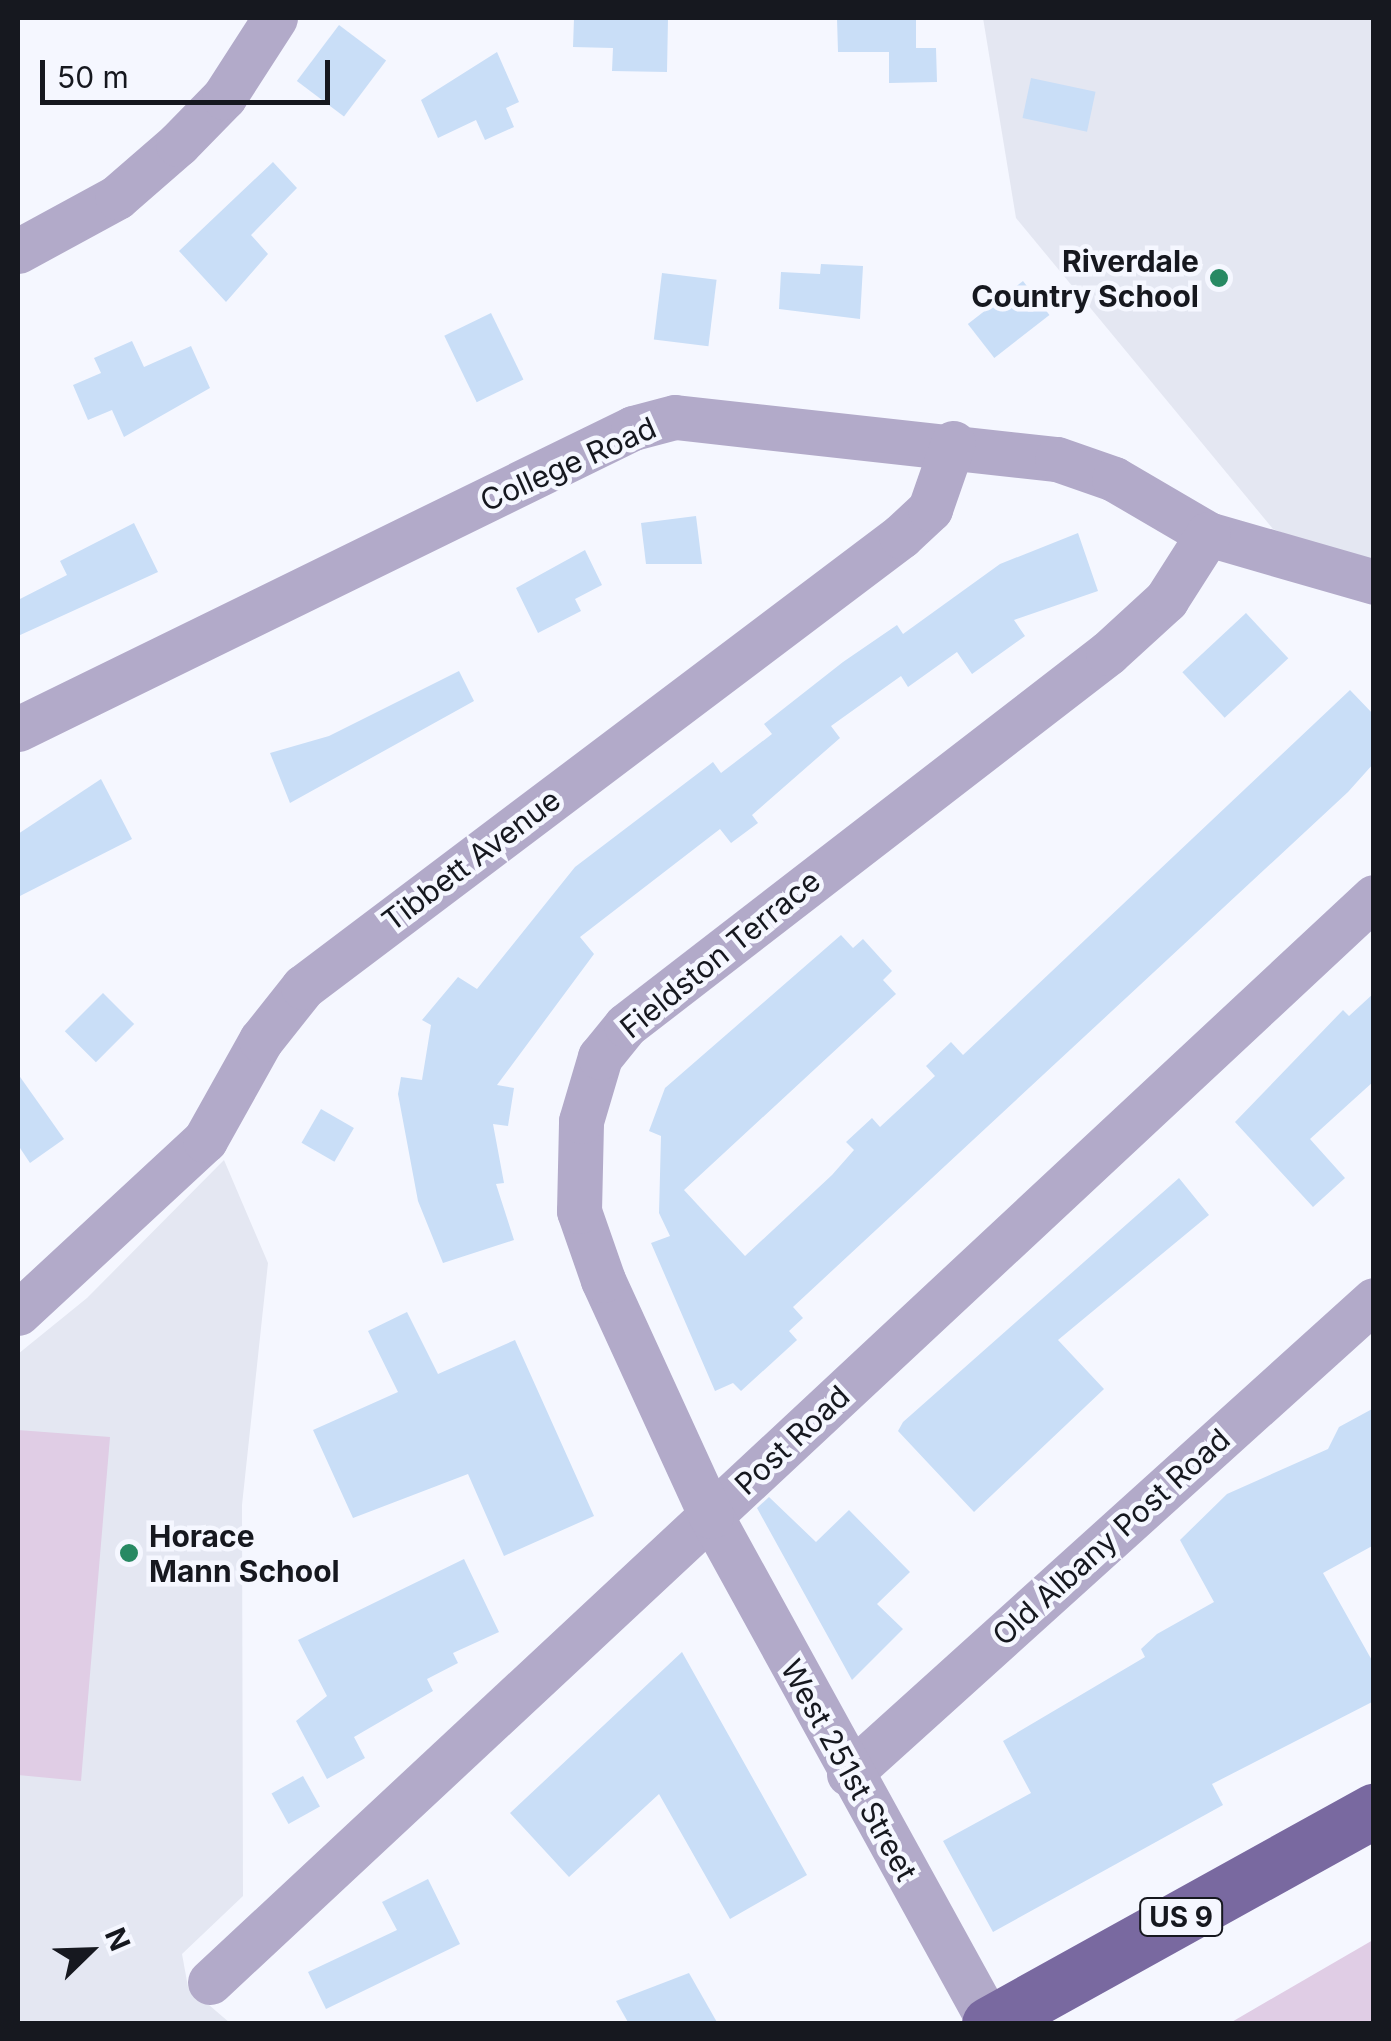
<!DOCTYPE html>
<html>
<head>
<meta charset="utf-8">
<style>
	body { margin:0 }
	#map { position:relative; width:1391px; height:2041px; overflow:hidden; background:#f5f7ff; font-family:Inter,sans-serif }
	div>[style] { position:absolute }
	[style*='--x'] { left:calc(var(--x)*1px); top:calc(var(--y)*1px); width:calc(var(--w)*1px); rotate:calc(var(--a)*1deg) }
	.built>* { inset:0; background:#e4e7f2 }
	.green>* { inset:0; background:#e0cde5 }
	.building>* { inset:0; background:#c9def7; transform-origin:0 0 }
	.street>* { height:45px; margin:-22.5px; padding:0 22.5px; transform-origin:22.5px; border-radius:22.5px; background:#b2aac9 }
	.primary>* { height:55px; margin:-27.5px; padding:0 27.5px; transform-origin:27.5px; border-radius:27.5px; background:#7969a0 }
	.dots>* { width:28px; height:28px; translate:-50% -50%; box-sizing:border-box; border:5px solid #f5f7ff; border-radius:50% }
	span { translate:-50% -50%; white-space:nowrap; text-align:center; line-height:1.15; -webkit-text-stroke:9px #f5f7ff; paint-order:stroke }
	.shield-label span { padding:2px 8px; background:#f5f7ff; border:2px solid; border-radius:8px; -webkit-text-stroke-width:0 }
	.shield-label { font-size:28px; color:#16181f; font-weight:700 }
	.poi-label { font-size:30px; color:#16181f; font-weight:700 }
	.right { translate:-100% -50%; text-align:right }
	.left { translate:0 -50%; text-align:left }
	.street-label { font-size:30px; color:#16181f }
	.frame { position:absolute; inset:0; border:20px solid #16181f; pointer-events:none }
	.north { position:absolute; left:40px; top:1901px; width:100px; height:100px; -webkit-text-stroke:8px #f5f7ff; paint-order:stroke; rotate:67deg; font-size:28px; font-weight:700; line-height:40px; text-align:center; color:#16181f }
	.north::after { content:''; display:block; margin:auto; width:35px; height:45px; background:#16181f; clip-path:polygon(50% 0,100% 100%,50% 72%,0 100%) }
	.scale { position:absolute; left:40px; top:60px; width:290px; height:45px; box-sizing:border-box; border:5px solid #16181f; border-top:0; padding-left:12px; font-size:30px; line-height:35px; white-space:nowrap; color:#16181f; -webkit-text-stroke:8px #f5f7ff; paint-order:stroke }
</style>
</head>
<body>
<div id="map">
	<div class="built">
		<i style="clip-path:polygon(983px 18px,1373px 18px,1373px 569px,1273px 529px,1016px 218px)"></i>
		<i style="clip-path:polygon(224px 1160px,268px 1263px,242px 1505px,243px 1896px,182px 1954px,188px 1987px,230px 2023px,18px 2024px,18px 1354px,87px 1298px)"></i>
	</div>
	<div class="green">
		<i style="clip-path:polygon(18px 1430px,110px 1437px,81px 1781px,18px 1775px)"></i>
		<i style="clip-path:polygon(1373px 1940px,1373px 2023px,1230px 2023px)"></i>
	</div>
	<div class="building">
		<i style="clip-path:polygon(574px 18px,668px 18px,667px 72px,612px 71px,613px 48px,573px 47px)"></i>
		<i style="clip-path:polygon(837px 18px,916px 18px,916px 48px,936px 48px,937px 82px,889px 83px,889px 52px,838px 52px)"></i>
		<i style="left:339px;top:25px;width:59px;height:70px;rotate:37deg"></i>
		<i style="clip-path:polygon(497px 52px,519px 102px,506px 108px,514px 127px,485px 140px,476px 120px,438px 138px,421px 100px)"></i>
		<i style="left:1031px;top:78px;width:66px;height:41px;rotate:12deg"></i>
		<i style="clip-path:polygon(273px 162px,297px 188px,251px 235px,268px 254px,226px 302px,179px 251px)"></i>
		<i style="clip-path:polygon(821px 264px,863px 266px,860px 319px,779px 309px,781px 272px,820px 274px)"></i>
		<i style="left:662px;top:273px;width:55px;height:67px;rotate:7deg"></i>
		<i style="left:1023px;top:281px;width:43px;height:70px;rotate:52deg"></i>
		<i style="left:491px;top:313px;width:74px;height:52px;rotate:64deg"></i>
		<i style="clip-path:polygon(132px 341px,144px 367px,191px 346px,210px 388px,124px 437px,112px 410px,88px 420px,73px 385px,101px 373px,94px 358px)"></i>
		<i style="clip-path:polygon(696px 516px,702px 564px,646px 564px,641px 523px)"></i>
		<i style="clip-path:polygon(134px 523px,158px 572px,18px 636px,18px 600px,67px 575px,60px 561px)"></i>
		<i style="clip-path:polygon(1078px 533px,1098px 591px,1014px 620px,1025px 636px,972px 674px,957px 652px,908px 687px,901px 676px,831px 726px,840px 738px,752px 815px,758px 823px,731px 843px,720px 829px,580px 937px,594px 954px,497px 1085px,514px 1088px,508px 1126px,493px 1124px,504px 1183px,496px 1184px,514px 1240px,443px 1263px,418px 1201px,398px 1094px,401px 1077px,422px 1080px,431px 1025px,422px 1020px,458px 977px,477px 989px,575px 867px,713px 762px,721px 773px,772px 734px,764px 724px,843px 662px,897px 625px,903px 634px,1000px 564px)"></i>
		<i style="clip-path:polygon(585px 550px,602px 585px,575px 599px,581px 611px,538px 633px,516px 588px)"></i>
		<i style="left:1246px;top:613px;width:62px;height:87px;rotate:47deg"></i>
		<i style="clip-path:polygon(459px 671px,474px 701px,290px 803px,270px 753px,329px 736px)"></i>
		<i style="clip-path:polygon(1350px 690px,1374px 715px,1374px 763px,1348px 792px,793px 1307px,803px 1318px,789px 1331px,797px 1340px,741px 1391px,733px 1383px,715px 1391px,651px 1243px,670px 1236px,659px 1213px,661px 1136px,649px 1131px,665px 1088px,841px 935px,853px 948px,863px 939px,892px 971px,883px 980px,896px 994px,684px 1190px,745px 1256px,832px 1175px,854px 1150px,846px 1142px,872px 1118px,880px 1127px,935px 1076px,926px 1066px,951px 1042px,963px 1055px)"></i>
		<i style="clip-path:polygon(101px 779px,132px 839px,18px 897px,18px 834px)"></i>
		<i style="left:103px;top:993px;width:44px;height:54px;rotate:45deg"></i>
		<i style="clip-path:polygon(1374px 993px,1374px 1081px,1310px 1139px,1345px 1178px,1313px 1207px,1235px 1122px,1343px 1010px,1349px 1016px)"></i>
		<i style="clip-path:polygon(18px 1074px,64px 1139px,30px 1163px,18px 1145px)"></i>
		<i style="left:321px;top:1109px;width:38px;height:39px;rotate:30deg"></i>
		<i style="clip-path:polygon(1179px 1178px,1209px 1215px,1058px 1340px,1104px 1389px,974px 1512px,898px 1431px,903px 1422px)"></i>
		<i style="clip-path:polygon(407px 1312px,438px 1374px,515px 1340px,594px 1516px,504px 1556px,468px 1474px,353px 1518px,313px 1430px,398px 1392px,368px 1331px)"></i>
		<i style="clip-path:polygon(1374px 1408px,1374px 1545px,1323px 1573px,1374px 1664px,1374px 1701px,1212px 1784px,1223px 1805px,993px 1932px,943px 1841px,1031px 1793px,1003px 1741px,1145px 1657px,1141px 1649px,1157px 1634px,1214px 1602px,1180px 1540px,1227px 1494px,1328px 1449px,1339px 1427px)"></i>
		<i style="clip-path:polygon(769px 1497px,816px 1542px,849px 1510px,910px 1572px,877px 1604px,903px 1629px,852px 1680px,757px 1508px)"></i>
		<i style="clip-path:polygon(464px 1559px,499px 1632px,453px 1653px,458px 1663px,427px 1679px,433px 1691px,354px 1737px,365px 1758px,327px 1779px,296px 1721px,327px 1696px,298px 1640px)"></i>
		<i style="clip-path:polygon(682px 1652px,807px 1875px,730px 1919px,659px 1794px,569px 1877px,510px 1813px)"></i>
		<i style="left:303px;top:1776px;width:35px;height:36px;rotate:61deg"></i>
		<i style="clip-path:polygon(428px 1879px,460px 1944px,326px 2009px,308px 1972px,397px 1930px,382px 1902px)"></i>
		<i style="clip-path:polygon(689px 1973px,718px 2024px,629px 2024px,616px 2001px)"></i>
	</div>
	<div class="street">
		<i style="--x:18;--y:251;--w:113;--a:-28.6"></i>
		<i style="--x:117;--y:197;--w:81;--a:-41"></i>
		<i style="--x:178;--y:144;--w:66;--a:-45.6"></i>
		<i style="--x:224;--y:97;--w:94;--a:-57.2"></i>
		<i style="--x:18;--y:729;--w:685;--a:-26.08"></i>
		<i style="--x:633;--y:428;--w:43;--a:-14.7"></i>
		<i style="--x:675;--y:417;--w:384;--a:6.3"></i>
		<i style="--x:1057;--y:459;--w:60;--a:19.3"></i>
		<i style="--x:1114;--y:479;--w:109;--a:30.3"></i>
		<i style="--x:1208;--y:534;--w:173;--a:16.1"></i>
		<i style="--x:18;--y:1313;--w:255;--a:-42.8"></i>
		<i style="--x:205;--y:1140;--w:115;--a:-60.8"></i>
		<i style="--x:261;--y:1040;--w:68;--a:-51.6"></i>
		<i style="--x:303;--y:987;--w:749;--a:-37.02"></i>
		<i style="--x:901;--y:536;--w:40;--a:-43"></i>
		<i style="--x:930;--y:509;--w:70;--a:-70.8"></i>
		<i style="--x:849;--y:1774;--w:707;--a:-42.08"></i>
		<i style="--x:210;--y:1982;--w:1591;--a:-42.99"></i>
		<i style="--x:990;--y:2023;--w:579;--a:-118.82"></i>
		<i style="--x:711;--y:1516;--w:260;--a:-114.6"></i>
		<i style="--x:603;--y:1280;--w:73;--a:-109.2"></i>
		<i style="--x:579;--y:1211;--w:90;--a:-88.7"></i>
		<i style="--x:581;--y:1121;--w:67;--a:-73.5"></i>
		<i style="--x:600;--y:1057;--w:41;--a:-50.9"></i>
		<i style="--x:626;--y:1025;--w:609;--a:-37.66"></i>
		<i style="--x:1108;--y:653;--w:79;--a:-42.4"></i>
		<i style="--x:1166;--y:600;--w:78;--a:-57.5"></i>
	</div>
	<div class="primary">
		<i style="--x:989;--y:2024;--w:440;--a:-29"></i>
	</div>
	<div class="dots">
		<i style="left:1219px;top:278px;background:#278963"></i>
		<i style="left:129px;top:1553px;background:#278963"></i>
	</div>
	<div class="shield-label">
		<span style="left:1181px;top:1917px">US 9</span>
	</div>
	<div class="poi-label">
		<span class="right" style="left:1199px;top:278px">Riverdale<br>Country School</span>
		<span class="left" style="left:149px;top:1553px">Horace<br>Mann School</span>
	</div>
	<div class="street-label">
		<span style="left:568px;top:464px;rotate:-24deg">College Road</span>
		<span style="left:471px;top:860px;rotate:-37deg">Tibbett Avenue</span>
		<span style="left:720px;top:954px;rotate:-39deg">Fieldston Terrace</span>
		<span style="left:792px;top:1440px;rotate:-43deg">Post Road</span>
		<span style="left:1111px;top:1537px;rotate:-42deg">Old Albany Post Road</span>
		<span style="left:849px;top:1770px;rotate:61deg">West 251st Street</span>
	</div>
	<div class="frame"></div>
	<div class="north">N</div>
	<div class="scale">50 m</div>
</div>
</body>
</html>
